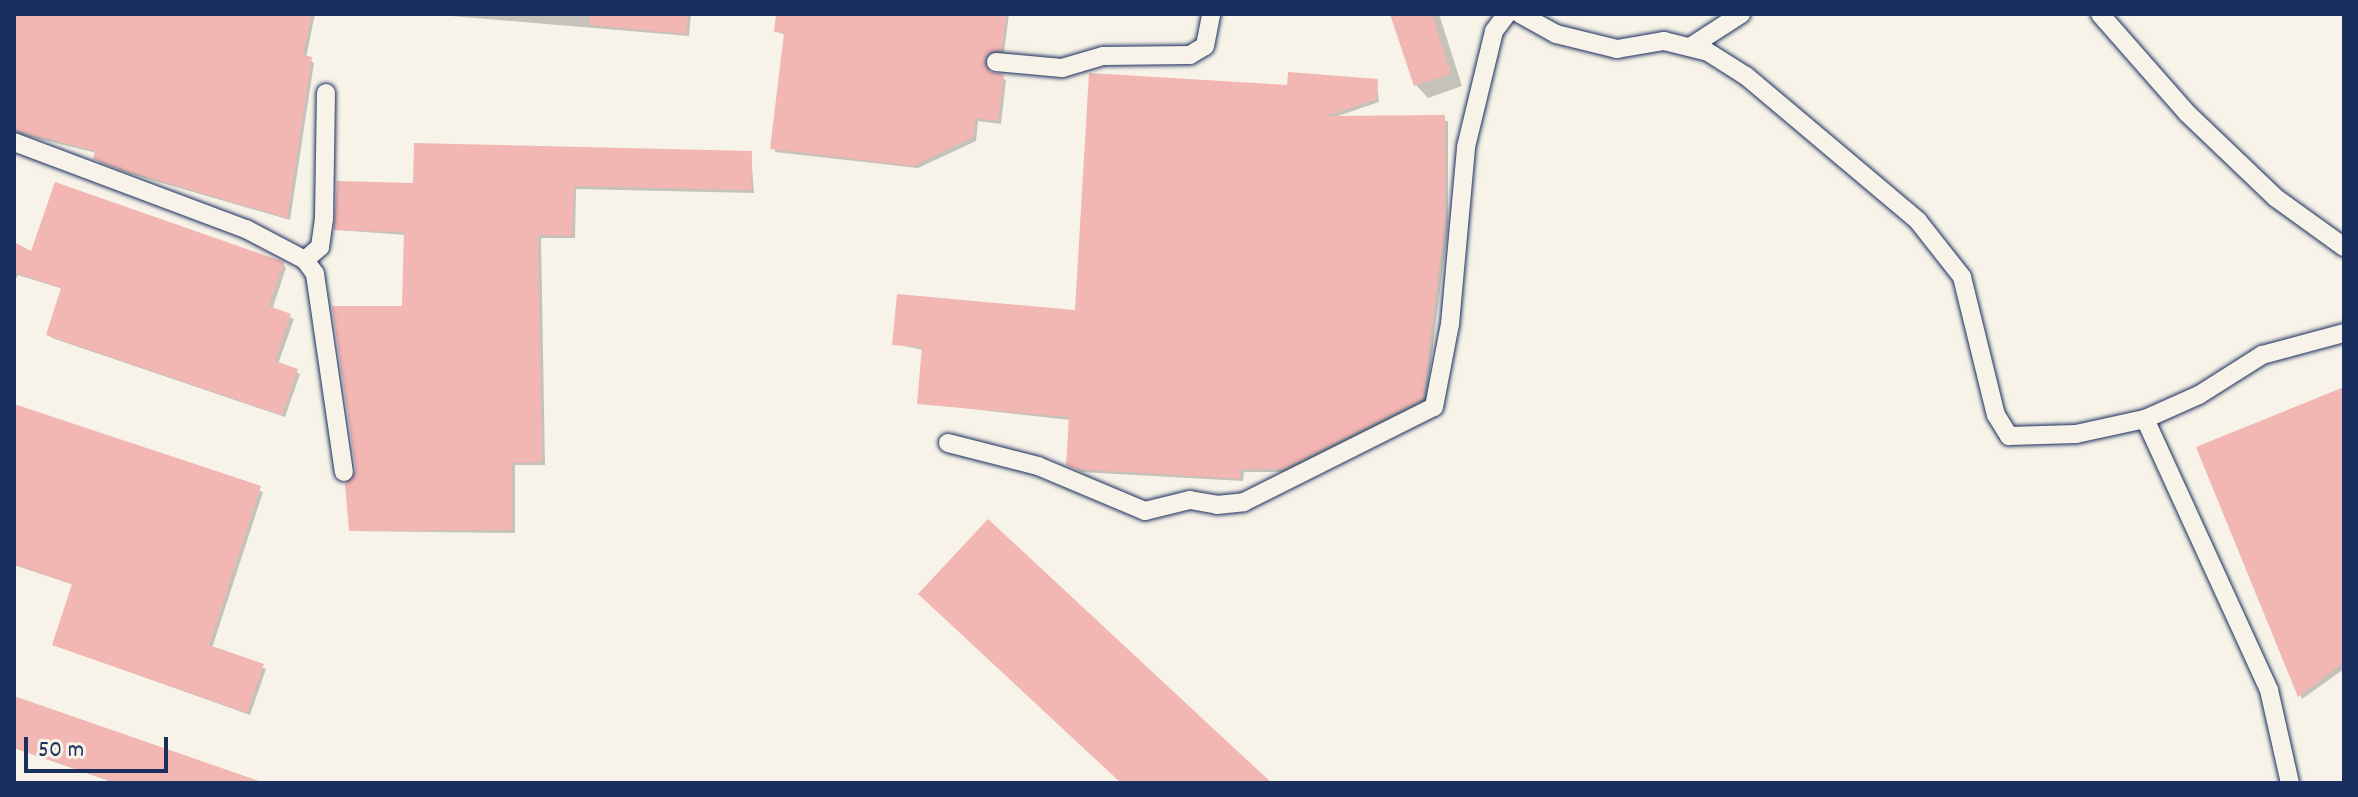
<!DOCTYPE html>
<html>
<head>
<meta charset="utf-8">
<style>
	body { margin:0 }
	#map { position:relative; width:2358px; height:797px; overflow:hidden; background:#f7f3e8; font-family:Dekko,sans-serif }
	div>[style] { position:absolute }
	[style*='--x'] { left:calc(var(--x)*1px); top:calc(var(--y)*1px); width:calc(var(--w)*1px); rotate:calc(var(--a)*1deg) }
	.shadow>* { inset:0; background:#0003 }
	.building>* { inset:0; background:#f2b6b3 }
	.roads { filter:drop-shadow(0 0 2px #1b2f5e) drop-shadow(0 0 2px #1b2f5e) }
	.minor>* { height:18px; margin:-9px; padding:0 9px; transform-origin:9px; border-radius:9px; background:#f7f3e8 }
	span { translate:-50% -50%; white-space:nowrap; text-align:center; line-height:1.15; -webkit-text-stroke:6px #f7f3e8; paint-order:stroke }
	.frame { position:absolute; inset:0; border:16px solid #1b2f5e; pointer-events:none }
	.scale { position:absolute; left:24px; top:737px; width:144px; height:36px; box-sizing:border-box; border:4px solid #1b2f5e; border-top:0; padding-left:10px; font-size:24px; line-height:28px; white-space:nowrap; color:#1b2f5e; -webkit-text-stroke:6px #f7f3e8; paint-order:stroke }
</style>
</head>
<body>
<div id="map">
	<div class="shadow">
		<i style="clip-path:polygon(14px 14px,315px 14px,306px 58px,314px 63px,290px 220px,131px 174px,99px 162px,97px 153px,14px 133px)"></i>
		<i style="clip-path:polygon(428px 14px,691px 14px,689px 36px)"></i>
		<i style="clip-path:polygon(778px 14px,1009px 14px,1004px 53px,994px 54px,987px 66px,991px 74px,1006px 80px,1001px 124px,978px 121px,976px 141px,918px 168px,775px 152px,785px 35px,776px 31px)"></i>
		<i style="clip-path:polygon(1392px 14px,1439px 14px,1462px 86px,1428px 98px,1416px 85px)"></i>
		<i style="clip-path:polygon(1377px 81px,1379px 102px,1335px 117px,1448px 121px,1448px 226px,1426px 402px,1287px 472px,1244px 472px,1243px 481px,1081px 472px,1068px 464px,1070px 420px,919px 403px,923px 350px,895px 344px,1077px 312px,1289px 87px)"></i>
		<i style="clip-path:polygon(751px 153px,754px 193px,576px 189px,575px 238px,541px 238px,545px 465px,515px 465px,515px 533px,351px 531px,358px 471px,404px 308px,406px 235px,337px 230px,415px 185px)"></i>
		<i style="clip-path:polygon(14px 244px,33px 254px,283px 264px,286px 268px,272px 310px,294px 319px,278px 364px,300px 374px,285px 417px,52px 338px,48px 334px,63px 289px,18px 275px,14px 282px)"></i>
		<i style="clip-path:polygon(2344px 389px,2344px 669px,2302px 699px,2199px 448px)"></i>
		<i style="clip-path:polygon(14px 407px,263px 492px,212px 648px,266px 669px,250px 715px,54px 645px,74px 585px,14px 565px)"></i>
		<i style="clip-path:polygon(14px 698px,242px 783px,115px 783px,14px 748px)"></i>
	</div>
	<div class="building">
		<i style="clip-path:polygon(14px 14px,312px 14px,303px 55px,312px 57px,287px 218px,126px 171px,93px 159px,95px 151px,14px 130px)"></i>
		<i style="clip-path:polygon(590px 14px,688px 14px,686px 34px,589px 25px)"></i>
		<i style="clip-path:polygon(776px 14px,1006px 14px,1002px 50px,990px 52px,984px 62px,990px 72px,1004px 75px,998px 121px,975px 118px,973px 137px,913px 166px,770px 149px,784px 33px,774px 32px)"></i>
		<i style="clip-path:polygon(1390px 14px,1432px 14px,1451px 74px,1414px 86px)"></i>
		<i style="clip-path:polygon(1288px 72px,1378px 79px,1377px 99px,1326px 116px,1445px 115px,1445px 222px,1423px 399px,1283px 469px,1241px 469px,1240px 479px,1076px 469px,1066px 465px,1069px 417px,917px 404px,922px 347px,892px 345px,897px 294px,1075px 310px,1089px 73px,1287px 85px)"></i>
		<i style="clip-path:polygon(414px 143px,752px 151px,751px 190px,574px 186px,572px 236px,538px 235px,542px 462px,512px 463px,512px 530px,349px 531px,345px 484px,356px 470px,332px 306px,402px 306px,404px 232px,334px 230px,337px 181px,413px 183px)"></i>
		<i style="clip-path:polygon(55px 182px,284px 262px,269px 306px,291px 314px,275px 361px,298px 369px,282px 415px,46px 335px,61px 288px,14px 272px,14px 242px,31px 251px)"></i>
		<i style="clip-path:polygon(2344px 387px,2344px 662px,2298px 697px,2196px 447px)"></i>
		<i style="clip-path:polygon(14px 404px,261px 486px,209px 645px,264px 664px,247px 713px,52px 645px,72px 584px,14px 564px)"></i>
		<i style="clip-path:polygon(988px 519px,1219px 734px,1272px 783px,1121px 783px,918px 594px)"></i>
		<i style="clip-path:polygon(14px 696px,259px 781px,258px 783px,117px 783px,14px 748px)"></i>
	</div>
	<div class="roads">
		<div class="minor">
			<i style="--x:1520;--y:14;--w:41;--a:29.1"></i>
			<i style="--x:1556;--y:34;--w:63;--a:13.8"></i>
			<i style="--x:1617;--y:49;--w:48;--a:-9.7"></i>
			<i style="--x:1664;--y:41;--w:45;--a:14"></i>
			<i style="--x:1708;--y:52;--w:45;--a:32.3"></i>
			<i style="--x:1746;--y:76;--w:225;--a:40.1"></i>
			<i style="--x:1918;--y:221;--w:71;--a:51.8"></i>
			<i style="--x:1962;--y:277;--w:142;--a:76.2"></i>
			<i style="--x:1996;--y:415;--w:25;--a:58"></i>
			<i style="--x:2009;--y:436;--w:67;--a:-1.7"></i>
			<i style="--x:2076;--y:434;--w:71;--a:-12.3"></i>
			<i style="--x:2145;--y:419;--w:59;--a:-24"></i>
			<i style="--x:2199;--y:395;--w:75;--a:-32.4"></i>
			<i style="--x:2262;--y:355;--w:85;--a:-15"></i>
			<i style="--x:2100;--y:14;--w:132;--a:48.7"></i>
			<i style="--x:2187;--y:113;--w:123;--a:43.7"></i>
			<i style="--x:2276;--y:198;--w:84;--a:35.8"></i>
			<i style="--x:1690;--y:47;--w:61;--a:-32.9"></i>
			<i style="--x:996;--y:62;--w:66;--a:5.2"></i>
			<i style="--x:1062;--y:68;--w:43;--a:-16.3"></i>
			<i style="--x:1103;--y:56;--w:87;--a:-0.7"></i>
			<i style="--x:1190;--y:55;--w:17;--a:-31"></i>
			<i style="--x:1205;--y:46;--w:33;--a:-79"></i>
			<i style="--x:14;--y:142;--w:248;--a:20.6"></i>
			<i style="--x:246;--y:229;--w:67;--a:27.7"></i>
			<i style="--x:305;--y:260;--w:17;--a:54"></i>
			<i style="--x:315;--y:274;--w:200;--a:81.7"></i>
			<i style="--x:305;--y:260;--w:20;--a:-41"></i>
			<i style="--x:320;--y:247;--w:28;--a:-82"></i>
			<i style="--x:324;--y:219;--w:126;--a:-89.1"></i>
			<i style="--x:2145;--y:419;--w:298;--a:65.4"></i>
			<i style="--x:2269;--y:690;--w:95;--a:77.3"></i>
			<i style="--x:948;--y:443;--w:93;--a:14.3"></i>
			<i style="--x:1038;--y:466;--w:116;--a:22.8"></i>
			<i style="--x:1145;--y:511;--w:46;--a:-13.7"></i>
			<i style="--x:1190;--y:500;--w:27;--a:10"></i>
			<i style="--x:1217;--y:505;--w:27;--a:-6"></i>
			<i style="--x:1244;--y:502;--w:212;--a:-26.6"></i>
			<i style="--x:1434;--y:407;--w:85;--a:-79.1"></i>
			<i style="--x:1450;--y:324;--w:178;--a:-84.8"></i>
			<i style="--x:1466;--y:147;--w:119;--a:-76.4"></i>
			<i style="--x:1494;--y:31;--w:21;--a:-53"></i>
		</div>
	</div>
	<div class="frame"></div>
	<div class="scale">50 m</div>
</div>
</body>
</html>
